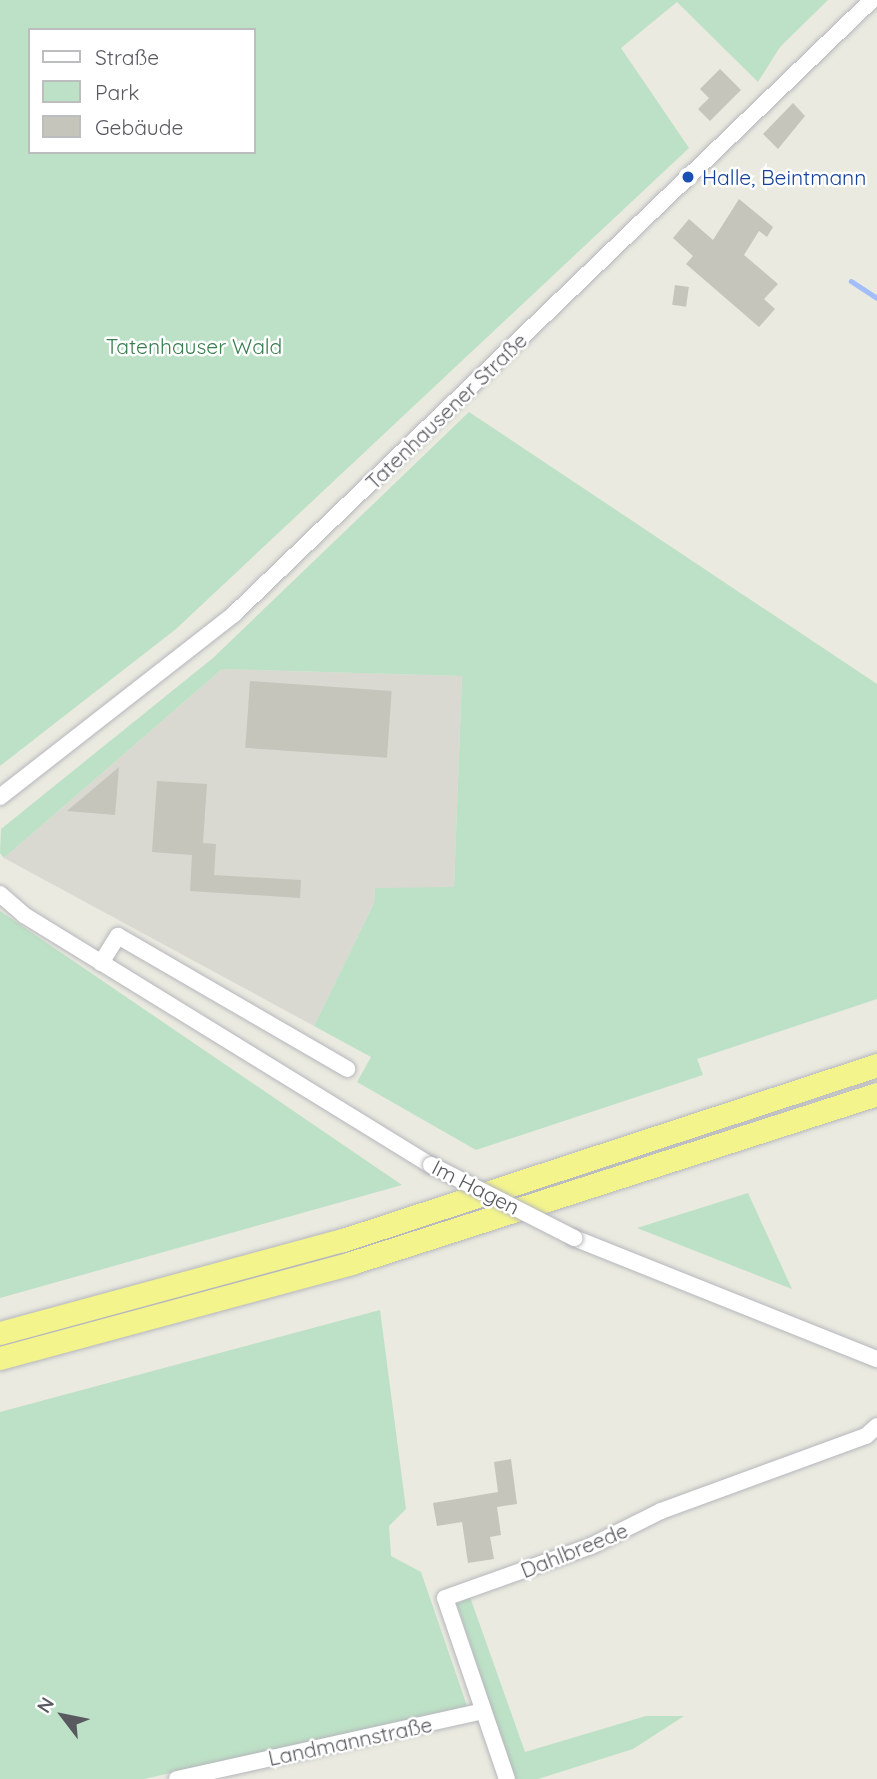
<!DOCTYPE html>
<html>
<head>
<meta charset="utf-8">
<style>
	body { margin:0 }
	#map { position:relative; width:877px; height:1779px; overflow:hidden; background:#eaeae0; font-family:Quicksand,sans-serif }
	div>[style] { position:absolute }
	[style*='--x'] { left:calc(var(--x)*1px); top:calc(var(--y)*1px); width:calc(var(--w)*1px); rotate:calc(var(--a)*1deg) }
	.industrial>* { inset:0; background:#d9d9d2 }
	.green>* { inset:0; background:#bde1c6 }
	.stream>* { height:4.5px; margin:-2.25px; padding:0 2.25px; transform-origin:2.25px; border-radius:2.25px; background:#a2bdf8 }
	.building>* { inset:0; background:#c5c5bc; transform-origin:0 0 }
	.roads { filter:drop-shadow(0 0 2px #b5b6bc) drop-shadow(0 0 2px #b5b6bc) }
	.minor>* { height:16px; margin:-8px; padding:0 8px; transform-origin:8px; border-radius:8px; background:#fff }
	.highway>* { height:23px; margin:-11.5px; padding:0 11.5px; transform-origin:11.5px; border-radius:11.5px; background:#f4f48d }
	.bridges { filter:drop-shadow(0 0 2px #b5b6bc) drop-shadow(0 0 2px #b5b6bc) }
	.minor-bridge>* { height:16px; margin:-8px; padding:0 8px; transform-origin:8px; border-radius:8px; background:#fff }
	.dots>* { width:19px; height:19px; translate:-50% -50%; box-sizing:border-box; border:4px solid #fff; border-radius:50% }
	span { translate:-50% -50%; white-space:nowrap; text-align:center; line-height:1.15; -webkit-text-stroke:5px #fff; paint-order:stroke }
	.transit-label { font-size:21px; color:#164399 }
	.left { translate:0 -50%; text-align:left }
	.park-label { font-size:21px; color:#397e4e }
	.street-label { font-size:21px; color:#585a60 }
	.legend { position:absolute; left:28px; top:28px; width:228px; height:126px; box-sizing:border-box; background:#fff; border:2px solid #bcbdbf; margin:0; padding:9px 12px; list-style:none; font-size:21px; color:#585a60 }
	.legend li { display:flex; align-items:center; gap:14px; height:35px }
	.legend b { width:35px; border:2px solid #bcbdbf }
	.north { position:absolute; left:28px; top:1681px; width:70px; height:70px; -webkit-text-stroke:5px #fff; paint-order:stroke; rotate:302deg; font-size:19px; font-weight:700; line-height:28px; text-align:center; color:#585a60 }
	.north::after { content:''; display:block; margin:auto; width:24px; height:32px; background:#585a60; clip-path:polygon(50% 0,100% 100%,50% 72%,0 100%) }
</style>
</head>
<body>
<div id="map">
	<div class="industrial">
		<i style="clip-path:polygon(222px 669px,462px 676px,454px 888px,375px 888px,374px 903px,314px 1026px,4px 858px)"></i>
	</div>
	<div class="green">
		<i style="clip-path:polygon(evenodd,0 0,828px 0,780px 47px,758px 82px,677px 2px,621px 48px,689px 148px,176px 629px,0 766px,0 0,30px 30px,254px 30px,254px 152px,30px 152px,30px 30px)"></i>
		<i style="clip-path:polygon(469px 412px,877px 684px,877px 999px,697px 1059px,703px 1075px,476px 1150px,357px 1082px,371px 1057px,314px 1026px,374px 903px,375px 888px,454px 887px,462px 676px,222px 669px,4px 858px,0 853px,1px 829px,213px 658px)"></i>
		<i style="clip-path:polygon(0 911px,402px 1185px,0 1298px)"></i>
		<i style="clip-path:polygon(748px 1193px,792px 1289px,637px 1228px)"></i>
		<i style="clip-path:polygon(380px 1310px,406px 1509px,389px 1526px,391px 1556px,421px 1572px,467px 1706px,144px 1779px,0 1779px,0 1412px)"></i>
		<i style="clip-path:polygon(470px 1597px,525px 1752px,646px 1716px,684px 1716px,633px 1749px,538px 1779px,514px 1779px,457px 1604px)"></i>
	</div>
	<div class="stream">
		<i style="--x:851;--y:281;--w:31;--a:33"></i>
	</div>
	<div class="building">
		<i style="clip-path:polygon(720px 69px,741px 90px,710px 121px,698px 109px,709px 98px,700px 89px)"></i>
		<i style="clip-path:polygon(793px 103px,805px 116px,778px 149px,763px 134px)"></i>
		<i style="clip-path:polygon(739px 199px,773px 227px,767px 237px,759px 231px,744px 255px,778px 284px,764px 299px,775px 309px,759px 327px,686px 264px,693px 256px,673px 238px,689px 219px,713px 240px)"></i>
		<i style="left:675px;top:285px;width:14px;height:20px;rotate:8deg"></i>
		<i style="left:250px;top:681px;width:142px;height:67px;rotate:4deg"></i>
		<i style="clip-path:polygon(119px 767px,115px 815px,67px 811px)"></i>
		<i style="clip-path:polygon(157px 781px,207px 784px,203px 843px,216px 844px,214px 875px,301px 880px,300px 898px,190px 891px,192px 855px,152px 852px)"></i>
		<i style="clip-path:polygon(511px 1459px,517px 1504px,497px 1507px,501px 1535px,490px 1537px,494px 1559px,468px 1563px,462px 1522px,437px 1526px,433px 1503px,498px 1492px,494px 1462px)"></i>
	</div>
	<div class="roads">
		<div class="minor">
			<i style="--x:0;--y:797;--w:297;--a:-38"></i>
			<i style="--x:234;--y:614;--w:885;--a:-43.9"></i>
			<i style="--x:0;--y:894;--w:32;--a:41"></i>
			<i style="--x:24;--y:915;--w:478;--a:31.6"></i>
			<i style="--x:101;--y:963;--w:32;--a:-58"></i>
			<i style="--x:118;--y:936;--w:265;--a:30.1"></i>
			<i style="--x:574;--y:1238;--w:326;--a:21.8"></i>
			<i style="--x:177;--y:1779;--w:313;--a:-12.5"></i>
			<i style="--x:507;--y:1779;--w:191;--a:-108.9"></i>
			<i style="--x:445;--y:1598;--w:155;--a:-19.6"></i>
			<i style="--x:591;--y:1546;--w:78;--a:-26.6"></i>
			<i style="--x:661;--y:1511;--w:218;--a:-20.1"></i>
			<i style="--x:866;--y:1436;--w:15;--a:-42"></i>
		</div>
		<div class="highway">
			<i style="--x:0;--y:1333;--w:355;--a:-15.2"></i>
			<i style="--x:343;--y:1240;--w:562;--a:-18.14"></i>
			<i style="--x:0;--y:1358;--w:364;--a:-15.1"></i>
			<i style="--x:351;--y:1263;--w:552;--a:-17.81"></i>
		</div>
	</div>
	<div class="bridges">
		<div class="minor-bridge">
			<i style="--x:431;--y:1165;--w:161;--a:27"></i>
		</div>
	</div>
	<div class="dots">
		<i style="left:688px;top:177px;background:#1a4fb4"></i>
	</div>
	<div class="transit-label">
		<span class="left" style="left:702px;top:177px">Halle, Beintmann</span>
	</div>
	<div class="park-label">
		<span style="left:194px;top:346px">Tatenhauser Wald</span>
	</div>
	<div class="street-label">
		<span style="left:446px;top:411px;rotate:-44deg">Tatenhausener Straße</span>
		<span style="left:476px;top:1187px;rotate:27deg">Im Hagen</span>
		<span style="left:574px;top:1550px;rotate:-22deg">Dahlbreede</span>
		<span style="left:350px;top:1741px;rotate:-12deg">Landmannstraße</span>
	</div>
	<ul class="legend">
	<li><b style="height:9px;background:#fff"></b>Straße</li>
	<li><b style="height:19px;background:#bde1c6"></b>Park</li>
	<li><b style="height:19px;background:#c5c5bc"></b>Gebäude</li>
	</ul>
	<div class="north">N</div>
</div>
</body>
</html>
